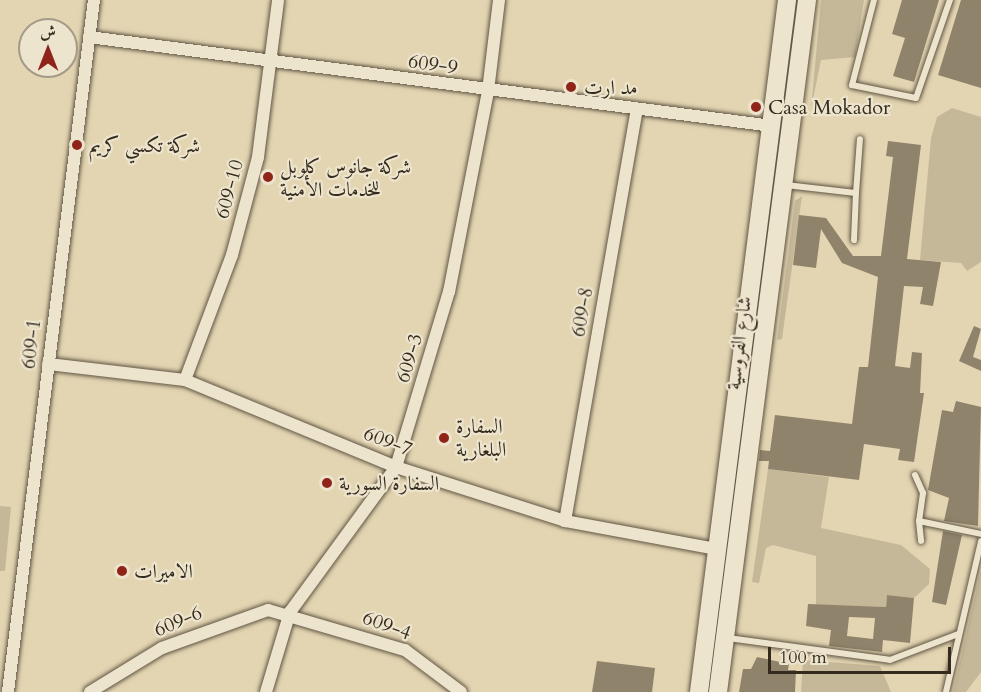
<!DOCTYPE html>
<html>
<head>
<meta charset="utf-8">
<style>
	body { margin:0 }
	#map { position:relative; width:981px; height:692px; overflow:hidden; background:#e3d5b2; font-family:Cardo,Amiri,serif }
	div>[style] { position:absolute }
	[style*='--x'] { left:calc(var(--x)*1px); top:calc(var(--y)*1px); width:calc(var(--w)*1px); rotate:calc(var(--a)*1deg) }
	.green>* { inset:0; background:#c5b899 }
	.building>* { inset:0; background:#8f836b }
	.roads { filter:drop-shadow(0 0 2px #605543) drop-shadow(0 0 2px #605543) }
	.lane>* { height:6px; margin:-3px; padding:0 3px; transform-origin:3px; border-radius:3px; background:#ede4cd }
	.street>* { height:12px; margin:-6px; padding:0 6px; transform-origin:6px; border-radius:6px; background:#ede4cd }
	.secondary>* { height:18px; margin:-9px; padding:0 9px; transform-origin:9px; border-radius:9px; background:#ede4cd }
	.dots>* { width:16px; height:16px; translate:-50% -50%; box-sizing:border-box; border:3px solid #ede4cd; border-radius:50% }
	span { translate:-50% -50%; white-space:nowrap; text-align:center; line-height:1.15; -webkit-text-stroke:4.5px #ede4cd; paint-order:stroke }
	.street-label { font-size:20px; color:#342a1e }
	.poi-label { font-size:20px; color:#342a1e }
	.left { translate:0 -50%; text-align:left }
	.north { position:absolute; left:18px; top:18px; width:60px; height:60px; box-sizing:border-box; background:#ede4cd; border:2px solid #a39a87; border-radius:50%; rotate:0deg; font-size:16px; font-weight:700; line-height:24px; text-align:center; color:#342a1e }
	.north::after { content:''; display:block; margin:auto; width:21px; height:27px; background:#8f2418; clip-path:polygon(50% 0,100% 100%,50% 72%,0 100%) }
	.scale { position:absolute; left:768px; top:647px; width:183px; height:27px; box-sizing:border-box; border:3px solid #342a1e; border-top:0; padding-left:8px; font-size:18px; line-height:21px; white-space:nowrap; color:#342a1e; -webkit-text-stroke:4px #ede4cd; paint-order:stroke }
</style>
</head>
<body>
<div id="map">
	<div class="green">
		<i style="clip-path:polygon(821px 0,864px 0,855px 57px,821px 60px,811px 109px)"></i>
		<i style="clip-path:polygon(952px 108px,981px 117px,981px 262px,967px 271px,961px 263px,920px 260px,931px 138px,937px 117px)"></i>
		<i style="clip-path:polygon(802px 196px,782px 339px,777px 340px,795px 201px)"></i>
		<i style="clip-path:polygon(768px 469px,829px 477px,821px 528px,901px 545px,930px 569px,929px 584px,914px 598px,887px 595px,886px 607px,816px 605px,816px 556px,773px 545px,766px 548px,759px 583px,752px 582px)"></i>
		<i style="clip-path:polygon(0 506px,11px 507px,5px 571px,0 571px)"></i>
		<i style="clip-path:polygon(981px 570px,981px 672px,966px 692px,953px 692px)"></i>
		<i style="clip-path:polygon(803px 660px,880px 666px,891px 692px,801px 692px)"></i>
	</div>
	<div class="building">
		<i style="clip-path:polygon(902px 0,939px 0,914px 82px,893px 76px,905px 38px,892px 34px)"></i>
		<i style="clip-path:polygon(961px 0,981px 0,981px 88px,938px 75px)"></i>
		<i style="clip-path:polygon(888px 141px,921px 145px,907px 259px,941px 262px,933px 306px,920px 304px,923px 287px,904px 286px,895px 366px,910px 368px,912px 352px,922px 353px,920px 393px,924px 393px,914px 462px,898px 460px,900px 449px,864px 444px,859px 480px,768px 469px,769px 461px,759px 461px,760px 450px,770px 451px,775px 415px,852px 424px,859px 367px,868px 367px,878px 277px,842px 263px,821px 229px,816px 268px,793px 265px,799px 215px,826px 218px,853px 256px,881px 256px,893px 157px,886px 156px)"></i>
		<i style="clip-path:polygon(974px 326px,981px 329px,973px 357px,981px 360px,981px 371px,959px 361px)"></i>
		<i style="clip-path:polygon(956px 401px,981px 407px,978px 526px,944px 521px,949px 498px,928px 490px,942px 410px,953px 412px)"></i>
		<i style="clip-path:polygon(943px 531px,962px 535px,946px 605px,932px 602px)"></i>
		<i style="clip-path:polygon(evenodd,887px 595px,914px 598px,910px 643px,883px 640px,882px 652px,829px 646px,831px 630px,806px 626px,808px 604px,886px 607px,887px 595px,849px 617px,875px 618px,873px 639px,847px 636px,849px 617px)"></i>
		<i style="clip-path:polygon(757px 657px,789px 664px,788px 670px,796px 670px,795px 692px,739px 692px,743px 669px,751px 669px)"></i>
		<i style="clip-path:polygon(597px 661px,655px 668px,652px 692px,592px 692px)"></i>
	</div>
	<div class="roads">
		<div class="lane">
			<i style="--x:874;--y:0;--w:88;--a:104.5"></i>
			<i style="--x:852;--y:85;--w:65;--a:11.5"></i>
			<i style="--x:916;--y:98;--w:104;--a:-70.9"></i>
			<i style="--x:786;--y:185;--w:70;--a:6.5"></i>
			<i style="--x:856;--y:193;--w:54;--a:-85.8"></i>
			<i style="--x:854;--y:240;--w:47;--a:-87.6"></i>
			<i style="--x:915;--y:475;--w:20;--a:66"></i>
			<i style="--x:923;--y:493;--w:28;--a:98"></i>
			<i style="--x:919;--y:521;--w:63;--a:11.8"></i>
			<i style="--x:919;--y:521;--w:20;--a:84"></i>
			<i style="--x:728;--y:638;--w:163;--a:7.7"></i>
			<i style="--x:890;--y:660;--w:73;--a:-20.9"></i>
			<i style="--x:946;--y:692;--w:155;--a:-76.9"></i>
		</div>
		<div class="street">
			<i style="--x:89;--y:37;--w:689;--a:7.42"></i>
			<i style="--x:48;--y:364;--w:138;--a:6.7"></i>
			<i style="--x:185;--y:380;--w:228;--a:22.4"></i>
			<i style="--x:396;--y:467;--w:177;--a:17.7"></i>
			<i style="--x:565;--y:521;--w:154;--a:10.5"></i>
			<i style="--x:185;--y:380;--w:134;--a:-69.4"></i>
			<i style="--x:232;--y:255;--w:101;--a:-75.1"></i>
			<i style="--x:258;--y:157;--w:158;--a:-82.7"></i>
			<i style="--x:565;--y:521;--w:418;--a:-80.1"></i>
			<i style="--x:8;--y:692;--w:697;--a:-82.92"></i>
			<i style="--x:90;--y:692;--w:84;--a:-31.4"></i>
			<i style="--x:162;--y:648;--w:113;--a:-19.7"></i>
			<i style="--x:268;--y:610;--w:143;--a:16.3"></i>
			<i style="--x:405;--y:650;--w:70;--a:36.9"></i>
			<i style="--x:266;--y:692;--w:84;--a:-73.3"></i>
			<i style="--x:290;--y:612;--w:180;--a:-53.8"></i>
			<i style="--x:396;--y:467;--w:183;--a:-73.2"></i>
			<i style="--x:449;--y:292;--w:205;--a:-79"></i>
			<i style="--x:488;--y:91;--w:92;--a:-83.1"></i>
		</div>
		<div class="secondary">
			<i style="--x:699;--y:692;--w:698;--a:-82.75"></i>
			<i style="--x:718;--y:692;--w:698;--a:-82.67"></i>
		</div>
	</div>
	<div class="dots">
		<i style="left:571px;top:87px;background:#8f2418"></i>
		<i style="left:756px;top:107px;background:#8f2418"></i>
		<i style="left:77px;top:145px;background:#8f2418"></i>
		<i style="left:268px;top:177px;background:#8f2418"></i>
		<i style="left:444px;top:438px;background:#8f2418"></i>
		<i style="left:327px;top:483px;background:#8f2418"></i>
		<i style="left:122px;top:571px;background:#8f2418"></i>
	</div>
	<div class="street-label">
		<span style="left:433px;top:64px;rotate:8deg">609-9</span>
		<span style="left:229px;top:189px;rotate:-75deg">609-10</span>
		<span style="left:582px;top:312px;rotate:-80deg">609-8</span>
		<span style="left:739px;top:343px;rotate:-83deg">شارع الفروسية</span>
		<span style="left:31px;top:344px;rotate:-83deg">609-1</span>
		<span style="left:409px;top:358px;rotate:-73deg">609-3</span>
		<span style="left:388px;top:441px;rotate:21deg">609-7</span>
		<span style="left:178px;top:621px;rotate:-23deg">609-6</span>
		<span style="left:387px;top:625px;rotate:20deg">609-4</span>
	</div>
	<div class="poi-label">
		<span class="left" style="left:584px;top:87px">مد ارت</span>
		<span class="left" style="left:768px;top:107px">Casa Mokador</span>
		<span class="left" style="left:89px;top:145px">شركة تكسي كريم</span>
		<span class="left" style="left:280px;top:178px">شركة جانوس كلوبل<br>للخدمات الأمنية</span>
		<span class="left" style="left:456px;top:438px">السفارة<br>البلغارية</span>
		<span class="left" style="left:339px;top:483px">السفارة السورية</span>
		<span class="left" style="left:134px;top:571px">الاميرات</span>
	</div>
	<div class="north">ش</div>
	<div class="scale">100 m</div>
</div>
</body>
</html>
